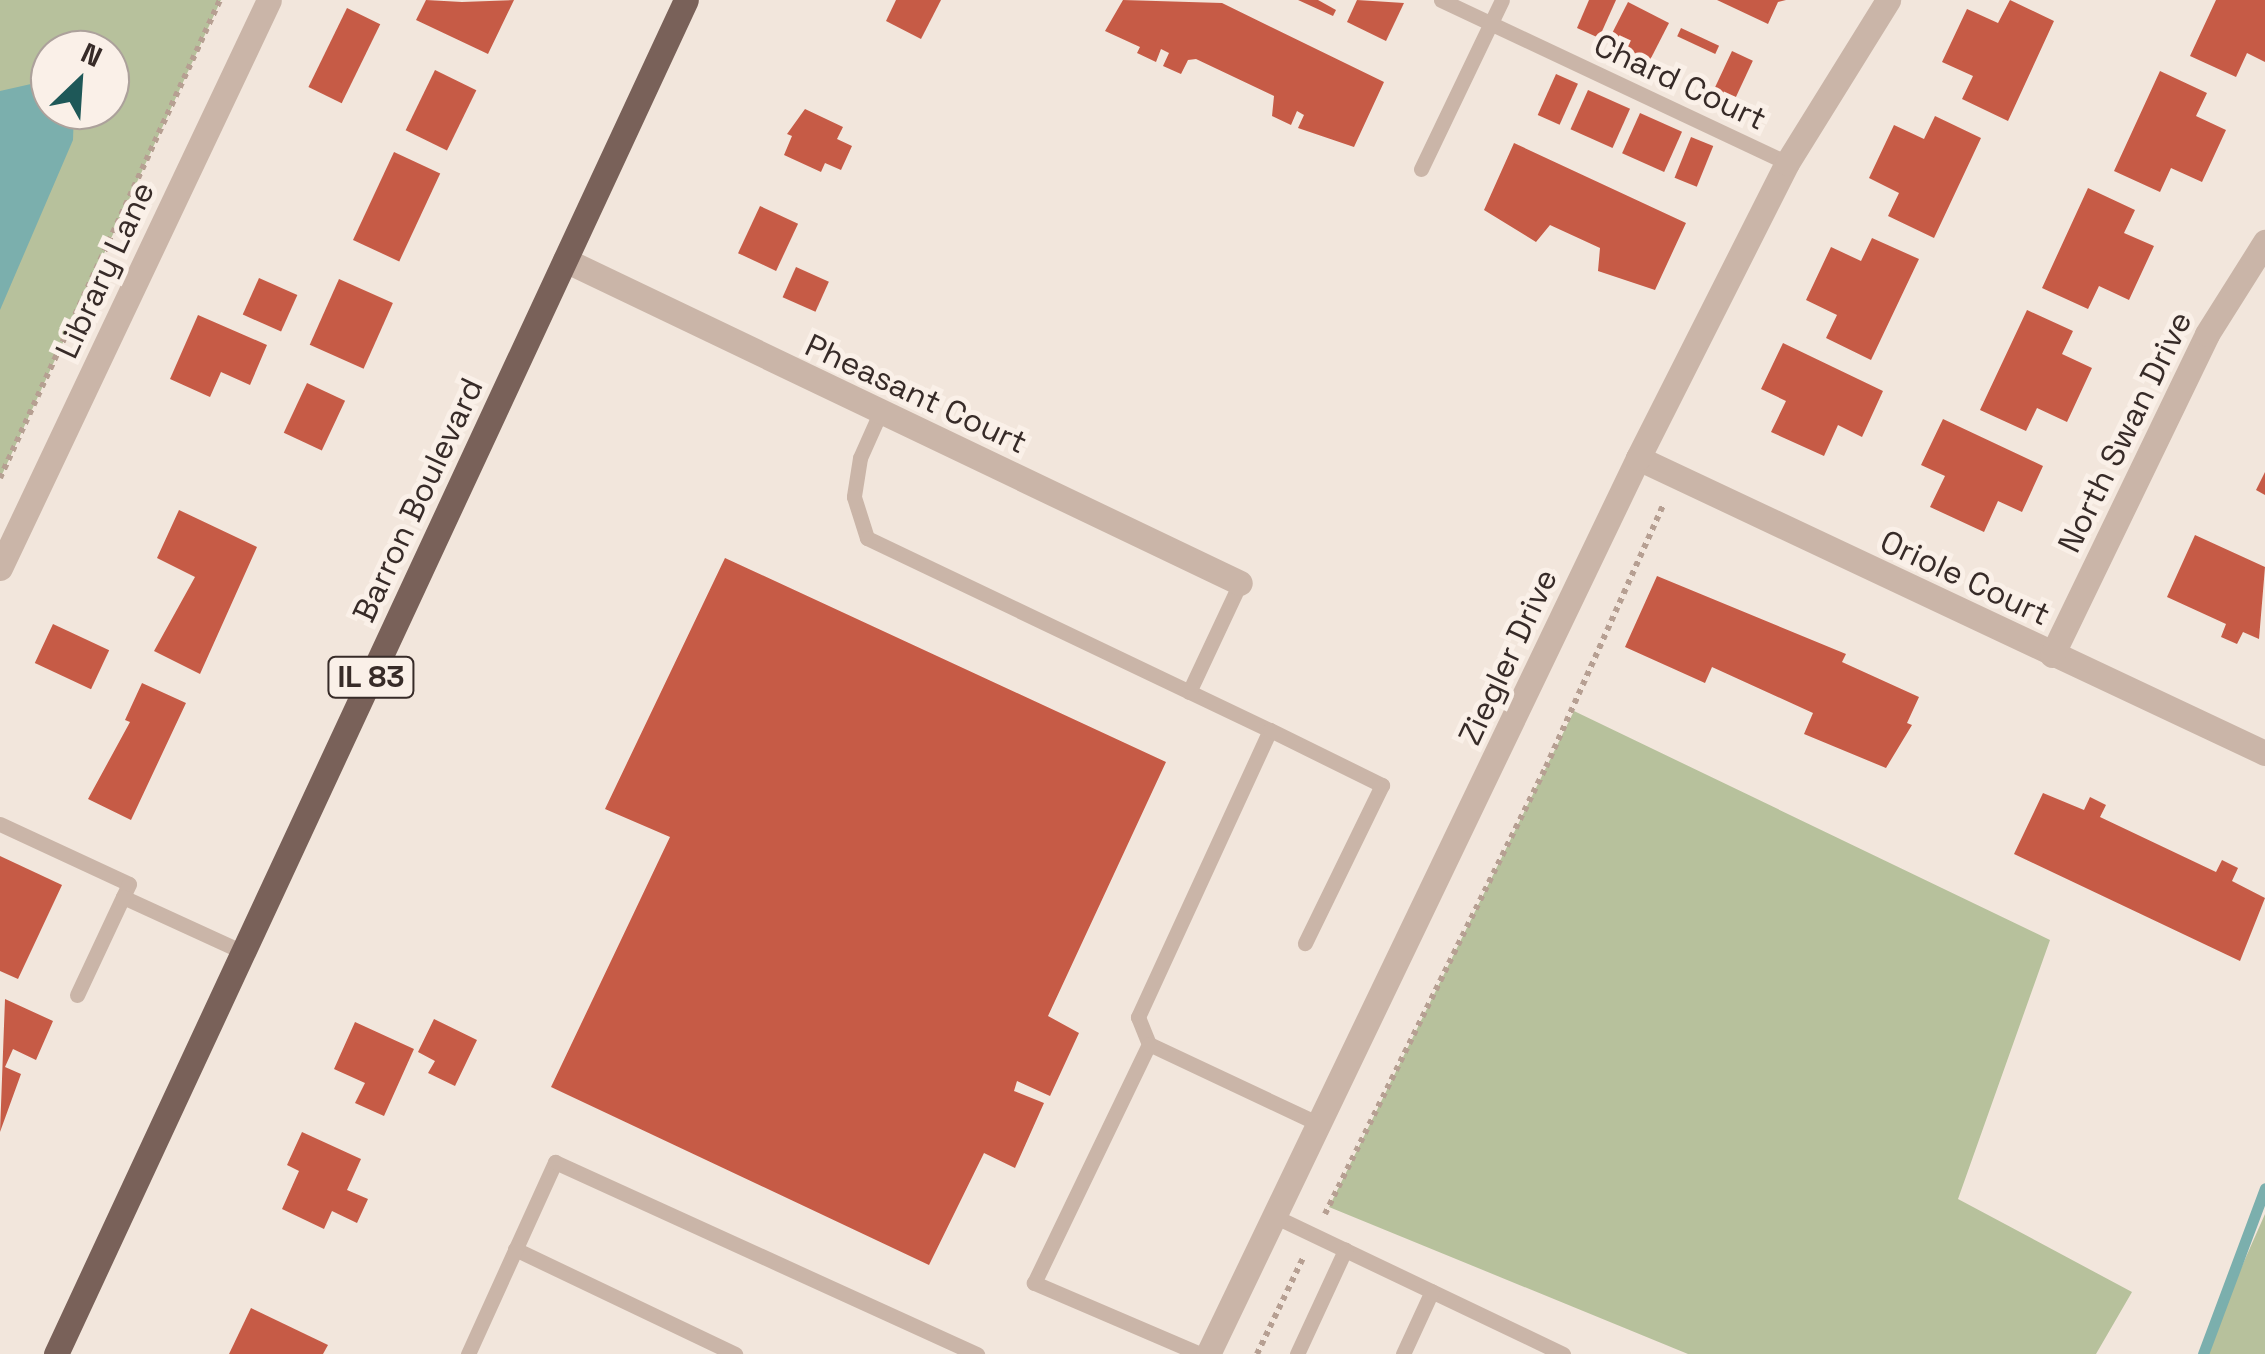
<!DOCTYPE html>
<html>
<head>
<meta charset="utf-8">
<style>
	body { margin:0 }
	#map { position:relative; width:2265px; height:1354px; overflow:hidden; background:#f2e6dc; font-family:"Space Grotesk",sans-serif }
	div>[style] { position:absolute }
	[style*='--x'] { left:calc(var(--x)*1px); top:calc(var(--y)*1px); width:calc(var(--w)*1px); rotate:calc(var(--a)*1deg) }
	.green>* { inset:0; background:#b7c19c }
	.water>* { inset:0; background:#7bafad }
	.stream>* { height:11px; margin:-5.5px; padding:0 5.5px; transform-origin:5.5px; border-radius:5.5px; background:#7bafad }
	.building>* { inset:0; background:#c65b46; transform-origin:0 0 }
	.path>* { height:6px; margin-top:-3px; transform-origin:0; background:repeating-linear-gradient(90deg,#b69f92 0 5px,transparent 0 10px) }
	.lane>* { height:15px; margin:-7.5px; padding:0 7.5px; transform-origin:7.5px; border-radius:7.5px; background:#cab5a8 }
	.street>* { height:25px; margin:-12.5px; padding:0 12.5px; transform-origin:12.5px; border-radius:12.5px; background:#cab5a8 }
	.primary>* { height:25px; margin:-12.5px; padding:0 12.5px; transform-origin:12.5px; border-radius:12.5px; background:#796159 }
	span { translate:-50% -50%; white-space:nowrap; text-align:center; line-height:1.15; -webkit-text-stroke:10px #faf0e8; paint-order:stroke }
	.shield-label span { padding:2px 8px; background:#faf0e8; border:2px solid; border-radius:8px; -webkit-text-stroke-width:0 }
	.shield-label { font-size:30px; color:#372b28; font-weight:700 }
	.street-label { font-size:32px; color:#372b28 }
	.north { position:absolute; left:30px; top:30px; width:100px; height:100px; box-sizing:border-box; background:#faf0e8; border:2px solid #aca19b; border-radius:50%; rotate:25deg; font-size:28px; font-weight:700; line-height:40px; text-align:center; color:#372b28 }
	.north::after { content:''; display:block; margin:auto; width:35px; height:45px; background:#1e5858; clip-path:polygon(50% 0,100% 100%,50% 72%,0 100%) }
</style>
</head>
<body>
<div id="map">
	<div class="green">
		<i style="clip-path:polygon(evenodd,0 0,221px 0,0 479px,0 0,50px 50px,110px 50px,110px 110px,50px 110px,50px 50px)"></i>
		<i style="clip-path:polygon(1574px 711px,2050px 940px,1958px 1199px,2132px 1292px,2096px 1354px,1688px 1354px,1329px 1207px)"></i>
		<i style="clip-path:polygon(2265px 1214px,2265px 1354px,2203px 1354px,2242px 1266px)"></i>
	</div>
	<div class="water">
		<i style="clip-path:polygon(31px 84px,50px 89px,50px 110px,74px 110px,73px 140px,0 310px,0 91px)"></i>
	</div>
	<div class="stream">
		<i style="--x:2203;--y:1354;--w:177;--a:-69.5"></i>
	</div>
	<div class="building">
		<i style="clip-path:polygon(426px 0,462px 2px,514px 0,488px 54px,416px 20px)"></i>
		<i style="clip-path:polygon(896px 0,941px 0,921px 39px,886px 21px)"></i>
		<i style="clip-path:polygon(1123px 0,1222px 3px,1384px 82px,1354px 147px,1298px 128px,1304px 115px,1297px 111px,1291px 125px,1272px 116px,1274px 96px,1196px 59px,1188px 60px,1181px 74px,1163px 66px,1169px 53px,1161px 49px,1156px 62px,1137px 53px,1140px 47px,1105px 31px)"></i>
		<i style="clip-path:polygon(1298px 0,1318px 0,1336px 10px,1333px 16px)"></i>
		<i style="clip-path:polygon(1357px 0,1404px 3px,1386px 41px,1347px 22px)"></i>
		<i style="clip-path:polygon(1589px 0,1616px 0,1599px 38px,1577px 28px)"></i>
		<i style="clip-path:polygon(1717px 0,1786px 0,1778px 2px,1768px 24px)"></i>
		<i style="clip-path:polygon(2010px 0,2054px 21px,2008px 121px,1962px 99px,1973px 76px,1942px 62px,1967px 9px,1998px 23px)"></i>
		<i style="clip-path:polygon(2216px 0,2265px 0,2265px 62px,2247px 53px,2236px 77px,2190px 56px)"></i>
		<i style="left:1628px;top:2px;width:46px;height:44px;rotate:27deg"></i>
		<i style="left:347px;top:8px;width:37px;height:88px;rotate:26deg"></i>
		<i style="left:1681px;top:28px;width:42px;height:9px;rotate:25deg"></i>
		<i style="left:1732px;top:51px;width:23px;height:45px;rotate:25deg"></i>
		<i style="left:435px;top:70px;width:46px;height:67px;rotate:26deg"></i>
		<i style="clip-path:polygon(2160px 71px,2207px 93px,2196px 116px,2226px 130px,2202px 182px,2171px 168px,2160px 192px,2114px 171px)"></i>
		<i style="left:1556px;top:74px;width:24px;height:45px;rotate:24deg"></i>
		<i style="left:1588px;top:90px;width:46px;height:43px;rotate:24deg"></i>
		<i style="clip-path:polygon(805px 109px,843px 127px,837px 139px,852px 146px,841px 170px,825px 163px,821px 172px,784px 155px,792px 136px,787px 134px)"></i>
		<i style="left:1640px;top:113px;width:46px;height:44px;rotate:24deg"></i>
		<i style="clip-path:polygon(1935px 116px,1981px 138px,1934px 238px,1888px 216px,1899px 193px,1869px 178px,1894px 125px,1924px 139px)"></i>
		<i style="left:1691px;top:137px;width:24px;height:44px;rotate:22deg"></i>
		<i style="clip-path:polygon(1514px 143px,1686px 223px,1655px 290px,1598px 271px,1600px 248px,1550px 225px,1536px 242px,1484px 210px)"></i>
		<i style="left:394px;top:152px;width:51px;height:97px;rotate:25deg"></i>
		<i style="clip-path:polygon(2088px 188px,2135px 210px,2124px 233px,2154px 246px,2129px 300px,2099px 286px,2088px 309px,2042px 288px)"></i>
		<i style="left:760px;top:206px;width:42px;height:52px;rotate:25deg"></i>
		<i style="clip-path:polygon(1872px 238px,1919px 259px,1871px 360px,1826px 338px,1837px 315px,1806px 300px,1831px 247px,1861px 261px)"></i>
		<i style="left:796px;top:267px;width:36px;height:33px;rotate:24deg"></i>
		<i style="left:259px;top:278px;width:42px;height:40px;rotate:24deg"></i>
		<i style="left:339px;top:279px;width:59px;height:72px;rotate:24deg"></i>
		<i style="clip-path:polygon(2027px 310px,2073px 331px,2062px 354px,2092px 368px,2067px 422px,2037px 408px,2026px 431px,1980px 410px)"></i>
		<i style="clip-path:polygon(198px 315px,267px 345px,250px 385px,221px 372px,210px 397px,170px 379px)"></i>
		<i style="clip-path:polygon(1783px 343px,1883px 391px,1862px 437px,1838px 425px,1824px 456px,1771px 432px,1786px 401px,1761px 389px)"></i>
		<i style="left:307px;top:383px;width:42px;height:55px;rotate:25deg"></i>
		<i style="clip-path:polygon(1943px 419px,2043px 466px,2022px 512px,1998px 501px,1984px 532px,1930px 507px,1945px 476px,1921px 465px)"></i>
		<i style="clip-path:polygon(2265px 472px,2265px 495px,2256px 490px)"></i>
		<i style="clip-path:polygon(179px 510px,257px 547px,200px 674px,154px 651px,195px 577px,157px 558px)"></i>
		<i style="clip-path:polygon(2195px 535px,2265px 567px,2259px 639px,2243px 632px,2237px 644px,2221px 637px,2226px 624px,2167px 597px)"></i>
		<i style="clip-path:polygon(725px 558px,1166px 762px,1048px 1016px,1079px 1033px,1050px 1096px,1017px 1081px,1014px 1091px,1044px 1103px,1015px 1168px,984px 1153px,929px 1265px,551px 1087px,670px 837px,605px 809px)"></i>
		<i style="clip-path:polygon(1657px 576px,1846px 654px,1842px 662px,1919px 697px,1907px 723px,1912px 725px,1886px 768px,1804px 734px,1813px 713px,1712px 667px,1705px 683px,1625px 647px)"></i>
		<i style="left:53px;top:624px;width:62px;height:43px;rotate:25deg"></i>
		<i style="clip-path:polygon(142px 683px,186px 703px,131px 820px,88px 799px,130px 722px,125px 720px)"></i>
		<i style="clip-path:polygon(2043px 793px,2084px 810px,2090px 797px,2106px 805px,2100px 817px,2216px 872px,2222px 860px,2238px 868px,2232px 881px,2265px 898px,2240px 961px,2014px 854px)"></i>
		<i style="clip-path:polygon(0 856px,62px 885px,18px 979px,0 971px)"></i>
		<i style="clip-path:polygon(5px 999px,53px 1021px,36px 1060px,13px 1049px,5px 1067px,21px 1074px,0 1132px)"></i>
		<i style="clip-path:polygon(434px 1019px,477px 1040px,455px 1086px,428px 1073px,435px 1061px,418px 1052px)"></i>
		<i style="clip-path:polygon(355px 1022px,414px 1049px,384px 1116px,355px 1103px,365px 1083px,334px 1069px)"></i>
		<i style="clip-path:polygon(302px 1132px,361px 1159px,347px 1190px,368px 1199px,357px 1223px,332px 1211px,324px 1229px,282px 1209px,299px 1171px,287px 1165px)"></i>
		<i style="clip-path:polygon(251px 1308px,328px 1345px,323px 1354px,229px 1354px)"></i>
	</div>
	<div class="path">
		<i style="--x:0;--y:478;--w:526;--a:-65.29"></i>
		<i style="--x:1325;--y:1214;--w:499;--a:-63.7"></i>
		<i style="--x:1546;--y:767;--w:289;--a:-65.9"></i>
		<i style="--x:1257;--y:1354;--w:109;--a:-64.4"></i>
	</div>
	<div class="lane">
		<i style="--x:1441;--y:0;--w:382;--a:25.2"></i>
		<i style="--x:1421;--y:169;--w:187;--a:-64.4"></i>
		<i style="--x:880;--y:413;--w:49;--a:114"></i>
		<i style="--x:860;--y:458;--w:39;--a:99"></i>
		<i style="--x:854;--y:497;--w:43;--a:72.4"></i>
		<i style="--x:867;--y:538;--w:446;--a:25.5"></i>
		<i style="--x:1270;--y:730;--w:316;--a:114.7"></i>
		<i style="--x:1138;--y:1017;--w:29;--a:68"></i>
		<i style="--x:1189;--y:692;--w:120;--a:-64.9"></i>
		<i style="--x:1270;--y:730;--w:125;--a:26.2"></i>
		<i style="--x:1382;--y:785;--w:176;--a:116"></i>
		<i style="--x:0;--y:824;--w:142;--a:24.9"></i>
		<i style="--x:129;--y:884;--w:14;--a:115"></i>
		<i style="--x:123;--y:897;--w:132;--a:24.6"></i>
		<i style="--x:77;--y:995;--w:108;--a:-64.9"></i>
		<i style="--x:1276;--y:1217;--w:318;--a:25.5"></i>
		<i style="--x:515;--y:1249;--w:244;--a:25.5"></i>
		<i style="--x:468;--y:1354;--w:211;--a:-65.6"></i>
		<i style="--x:555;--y:1162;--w:464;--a:24.5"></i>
		<i style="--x:1200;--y:1354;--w:181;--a:-156.8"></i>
		<i style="--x:1034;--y:1283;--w:265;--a:-64.3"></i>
		<i style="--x:1149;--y:1044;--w:190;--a:25.2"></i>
		<i style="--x:1297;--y:1354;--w:115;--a:-65.2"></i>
		<i style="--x:1403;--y:1354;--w:69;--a:-65.3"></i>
	</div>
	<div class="street">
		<i style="--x:565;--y:260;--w:748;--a:25.57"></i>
		<i style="--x:1638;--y:458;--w:693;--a:25.2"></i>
		<i style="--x:0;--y:568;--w:628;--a:-64.66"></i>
		<i style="--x:2052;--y:655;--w:356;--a:-64.2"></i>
		<i style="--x:2207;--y:334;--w:109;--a:-57.8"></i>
		<i style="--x:1208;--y:1354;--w:994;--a:-64.36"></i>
		<i style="--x:1638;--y:458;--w:330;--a:-63.2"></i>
		<i style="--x:1787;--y:163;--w:192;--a:-58.2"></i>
	</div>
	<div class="primary">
		<i style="--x:56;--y:1354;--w:1493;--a:-65.05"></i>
	</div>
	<div class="shield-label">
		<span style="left:371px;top:677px">IL 83</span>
	</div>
	<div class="street-label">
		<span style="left:1680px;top:82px;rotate:25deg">Chard Court</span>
		<span style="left:105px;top:270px;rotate:-65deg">Library Lane</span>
		<span style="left:916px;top:394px;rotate:25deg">Pheasant Court</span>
		<span style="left:2125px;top:432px;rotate:-64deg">North Swan Drive</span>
		<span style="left:418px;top:500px;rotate:-65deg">Barron Boulevard</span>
		<span style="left:1965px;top:578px;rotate:25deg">Oriole Court</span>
		<span style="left:1508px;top:657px;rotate:-65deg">Ziegler Drive</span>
	</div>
	<div class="north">N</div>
</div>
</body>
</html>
